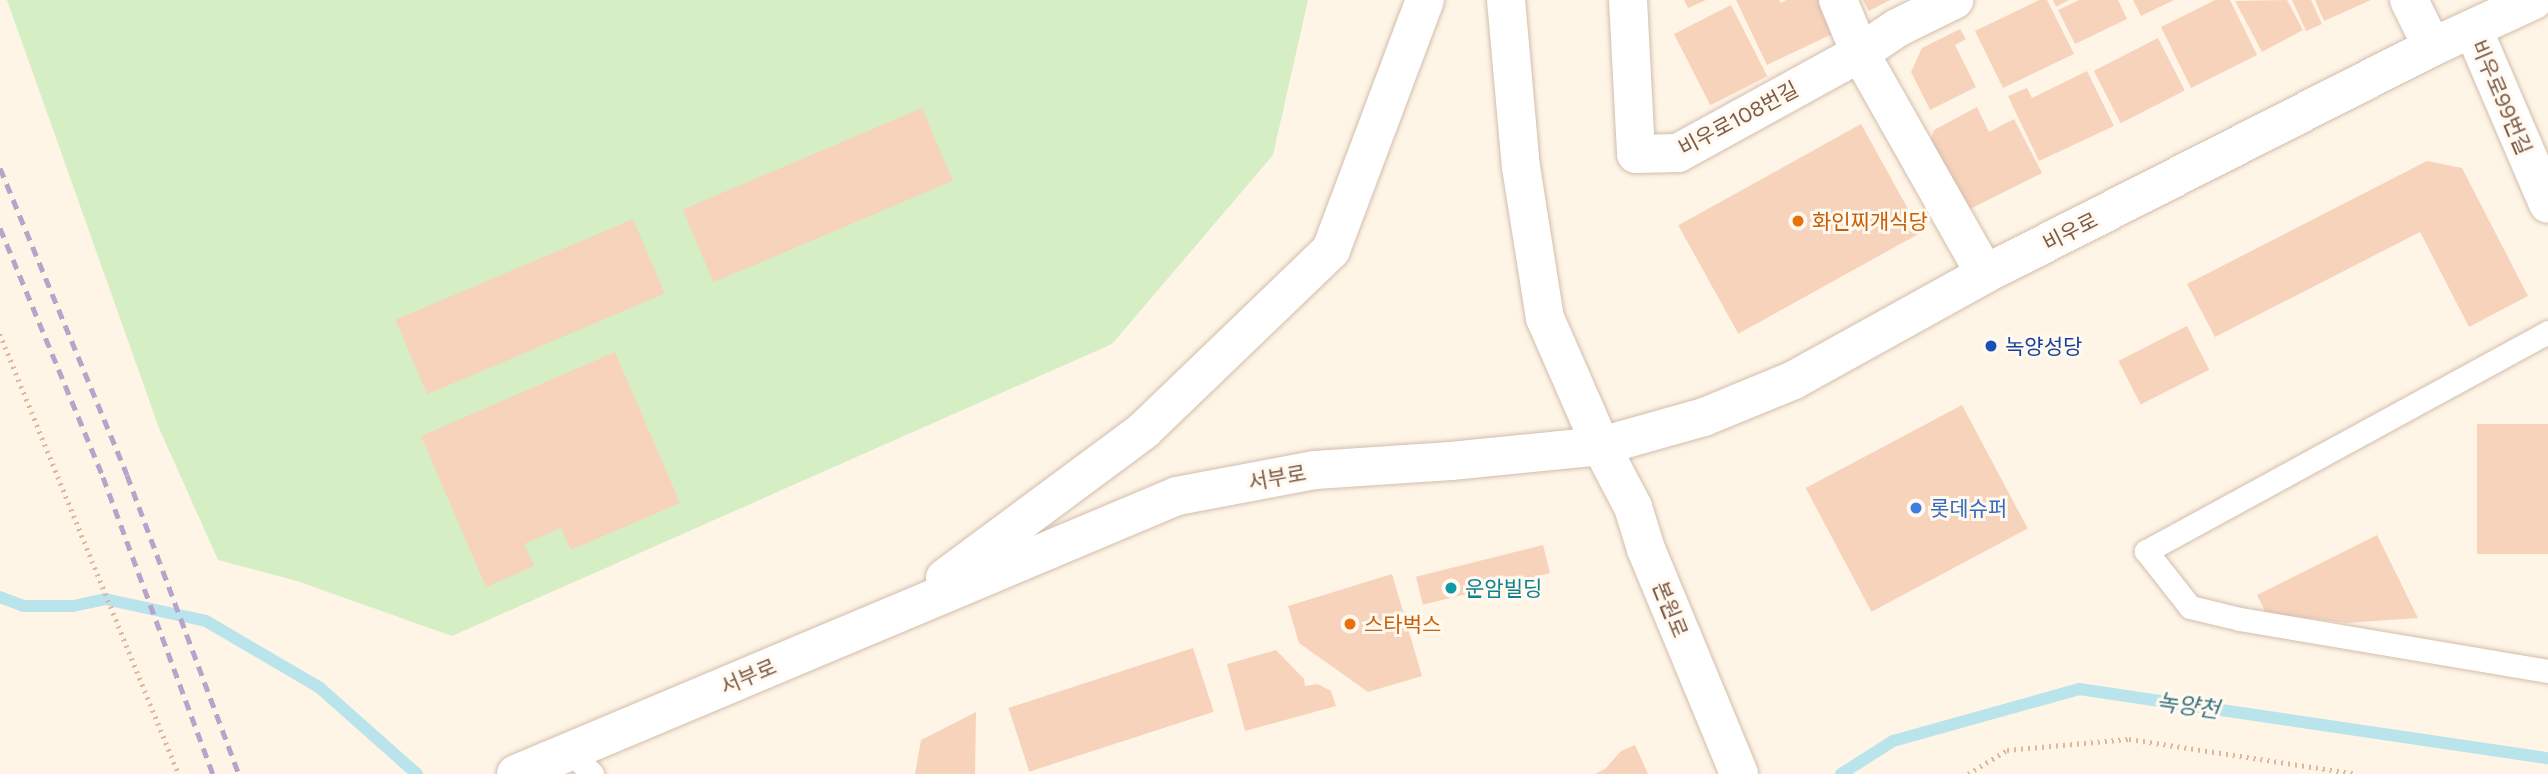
<!DOCTYPE html>
<html>
<head>
<meta charset="utf-8">
<style>
	body { margin:0 }
	#map { position:relative; width:2548px; height:774px; overflow:hidden; background:#fef5e7; font-family:Commissioner,"Noto Sans KR",sans-serif }
	div>[style] { position:absolute }
	[style*='--x'] { left:calc(var(--x)*1px); top:calc(var(--y)*1px); width:calc(var(--w)*1px); rotate:calc(var(--a)*1deg) }
	.green>* { inset:0; background:#d5eec4 }
	.stream>* { height:12px; margin:-6px; padding:0 6px; transform-origin:6px; border-radius:6px; background:#b9e4eb }
	.building>* { inset:0; background:#f7d3bc; transform-origin:0 0 }
	.path>* { height:4.5px; margin-top:-2.25px; transform-origin:0; background:repeating-linear-gradient(90deg,#ddb79e 0 2px,transparent 0 7px) }
	.roads { filter:drop-shadow(0 0 2px #d3bdab) drop-shadow(0 0 2px #d3bdab) }
	.service>* { height:23px; margin:-11.5px; padding:0 11.5px; transform-origin:11.5px; border-radius:11.5px; background:#fff }
	.minor>* { height:38px; margin:-19px; padding:0 19px; transform-origin:19px; border-radius:19px; background:#fff }
	.tertiary>* { height:38px; margin:-19px; padding:0 19px; transform-origin:19px; border-radius:19px; background:#fff }
	.rail>* { height:5px; margin-top:-2.5px; transform-origin:0; background:repeating-linear-gradient(90deg,#b8a3cb 0 10px,transparent 0 17px) }
	.dots>* { width:19px; height:19px; translate:-50% -50%; box-sizing:border-box; border:4px solid #fff9f0; border-radius:50% }
	span { translate:-50% -50%; white-space:nowrap; text-align:center; line-height:1.15; -webkit-text-stroke:6px #fff9f0; paint-order:stroke }
	.street-label { font-size:21px; color:#7c5b48 }
	.food-label { font-size:21px; color:#c56008 }
	.left { translate:0 -50%; text-align:left }
	.transit-label { font-size:21px; color:#164399 }
	.shop-label { font-size:21px; color:#366cbe }
	.culture-label { font-size:21px; color:#0d838f }
	.water-label { font-size:23px; color:#3a7682; font-style:italic }
</style>
</head>
<body>
<div id="map">
	<div class="green">
		<i style="clip-path:polygon(7px 0,1308px 0,1273px 155px,1112px 344px,452px 636px,297px 581px,218px 560px,159px 428px)"></i>
	</div>
	<div class="stream">
		<i style="--x:0;--y:597;--w:25;--a:21"></i>
		<i style="--x:23;--y:606;--w:50;--a:0"></i>
		<i style="--x:73;--y:606;--w:33;--a:-12"></i>
		<i style="--x:105;--y:599;--w:103;--a:12.3"></i>
		<i style="--x:206;--y:621;--w:132;--a:30.4"></i>
		<i style="--x:320;--y:688;--w:130;--a:41.6"></i>
		<i style="--x:1841;--y:774;--w:62;--a:-32.4"></i>
		<i style="--x:1893;--y:741;--w:193;--a:-15.6"></i>
		<i style="--x:2079;--y:689;--w:474;--a:8.4"></i>
	</div>
	<div class="building">
		<i style="clip-path:polygon(1684px 0,1706px 0,1688px 8px)"></i>
		<i style="clip-path:polygon(1736px 0,1779px 0,1781px 3px,1786px 0,1831px 0,1845px 28px,1767px 65px)"></i>
		<i style="clip-path:polygon(1863px 0,1890px 0,1869px 11px)"></i>
		<i style="clip-path:polygon(2039px 0,2047px 0,2074px 54px,2003px 88px,1975px 31px)"></i>
		<i style="clip-path:polygon(2053px 0,2069px 0,2056px 7px)"></i>
		<i style="clip-path:polygon(2079px 0,2118px 0,2127px 19px,2075px 44px,2058px 10px)"></i>
		<i style="clip-path:polygon(2133px 0,2174px 0,2141px 16px)"></i>
		<i style="clip-path:polygon(2215px 0,2230px 0,2257px 55px,2191px 88px,2161px 27px)"></i>
		<i style="clip-path:polygon(2287px 0,2303px 30px,2262px 52px,2235px 1px)"></i>
		<i style="clip-path:polygon(2292px 0,2311px 0,2322px 24px,2306px 31px)"></i>
		<i style="clip-path:polygon(2315px 0,2371px 0,2324px 21px)"></i>
		<i style="left:1731px;top:5px;width:80px;height:64px;rotate:63deg"></i>
		<i style="clip-path:polygon(1960px 29px,1966px 39px,1955px 45px,1976px 87px,1930px 110px,1911px 72px,1922px 48px)"></i>
		<i style="left:2158px;top:38px;width:59px;height:72px;rotate:63deg"></i>
		<i style="clip-path:polygon(2087px 71px,2114px 126px,2039px 161px,2008px 96px,2027px 88px,2032px 98px)"></i>
		<i style="clip-path:polygon(1977px 107px,1989px 132px,2014px 119px,2042px 173px,1962px 213px,1928px 146px,1934px 130px)"></i>
		<i style="left:922px;top:108px;width:79px;height:260px;rotate:67deg"></i>
		<i style="left:1861px;top:124px;width:124px;height:209px;rotate:61deg"></i>
		<i style="clip-path:polygon(2427px 161px,2462px 168px,2528px 296px,2469px 327px,2420px 232px,2215px 337px,2187px 284px)"></i>
		<i style="left:633px;top:219px;width:81px;height:258px;rotate:67deg"></i>
		<i style="left:2187px;top:326px;width:49px;height:77px;rotate:63deg"></i>
		<i style="clip-path:polygon(615px 352px,680px 503px,571px 550px,561px 528px,524px 544px,534px 566px,486px 587px,421px 436px)"></i>
		<i style="left:1962px;top:405px;width:140px;height:177px;rotate:62deg"></i>
		<i style="left:2548px;top:424px;width:130px;height:71px;rotate:90deg"></i>
		<i style="clip-path:polygon(2377px 535px,2418px 618px,2347px 623px,2266px 613px,2257px 595px)"></i>
		<i style="left:1543px;top:545px;width:29px;height:131px;rotate:76deg"></i>
		<i style="clip-path:polygon(1392px 574px,1422px 676px,1368px 692px,1299px 643px,1288px 606px)"></i>
		<i style="left:1193px;top:648px;width:67px;height:194px;rotate:72deg"></i>
		<i style="clip-path:polygon(1276px 650px,1304px 679px,1305px 686px,1318px 684px,1331px 691px,1336px 706px,1245px 731px,1227px 664px)"></i>
		<i style="clip-path:polygon(976px 712px,975px 774px,915px 774px,921px 740px)"></i>
		<i style="clip-path:polygon(1635px 745px,1648px 774px,1595px 774px,1605px 769px,1621px 751px)"></i>
	</div>
	<div class="path">
		<i style="--x:0;--y:334;--w:475;--a:67.9"></i>
		<i style="--x:1968;--y:774;--w:46;--a:-31.6"></i>
		<i style="--x:2007;--y:750;--w:122;--a:-5.2"></i>
		<i style="--x:2129;--y:739;--w:231;--a:8.7"></i>
	</div>
	<div class="roads">
		<div class="service">
			<i style="--x:2548;--y:332;--w:458;--a:151.4"></i>
			<i style="--x:2146;--y:551;--w:71;--a:51.8"></i>
			<i style="--x:2190;--y:607;--w:51;--a:13.5"></i>
			<i style="--x:2240;--y:619;--w:312;--a:9.6"></i>
			<i style="--x:570;--y:751;--w:32;--a:46"></i>
		</div>
		<div class="minor">
			<i style="--x:1628;--y:0;--w:154;--a:87"></i>
			<i style="--x:1636;--y:154;--w:42;--a:-1.4"></i>
			<i style="--x:1678;--y:153;--w:208;--a:-28.8"></i>
			<i style="--x:1860;--y:53;--w:45;--a:-34"></i>
			<i style="--x:1897;--y:28;--w:64;--a:-26.2"></i>
			<i style="--x:1838;--y:0;--w:57;--a:67.5"></i>
			<i style="--x:1860;--y:53;--w:254;--a:60.5"></i>
			<i style="--x:2409;--y:0;--w:52;--a:63.9"></i>
			<i style="--x:2473;--y:29;--w:190;--a:66.8"></i>
			<i style="--x:1601;--y:446;--w:107;--a:-15.7"></i>
			<i style="--x:1704;--y:417;--w:97;--a:-22.3"></i>
			<i style="--x:1794;--y:380;--w:218;--a:-29"></i>
			<i style="--x:1985;--y:274;--w:501;--a:-26.92"></i>
			<i style="--x:2432;--y:47;--w:112;--a:-24.7"></i>
		</div>
		<div class="tertiary">
			<i style="--x:1506;--y:0;--w:168;--a:84.9"></i>
			<i style="--x:1521;--y:167;--w:153;--a:81"></i>
			<i style="--x:1545;--y:318;--w:140;--a:66.4"></i>
			<i style="--x:1601;--y:446;--w:69;--a:62.3"></i>
			<i style="--x:1633;--y:507;--w:44;--a:72.8"></i>
			<i style="--x:1646;--y:549;--w:243;--a:67.5"></i>
			<i style="--x:945;--y:578;--w:248;--a:-36.6"></i>
			<i style="--x:1144;--y:430;--w:260;--a:-43.9"></i>
			<i style="--x:1331;--y:250;--w:267;--a:-69.4"></i>
			<i style="--x:516;--y:774;--w:717;--a:-22.81"></i>
			<i style="--x:1177;--y:496;--w:140;--a:-10.7"></i>
			<i style="--x:1315;--y:470;--w:136;--a:-3.8"></i>
			<i style="--x:1451;--y:461;--w:151;--a:-5.7"></i>
		</div>
	</div>
	<div class="rail">
		<i style="--x:0;--y:168;--w:332;--a:67.5"></i>
		<i style="--x:127;--y:475;--w:319;--a:69.5"></i>
		<i style="--x:0;--y:228;--w:269;--a:67.5"></i>
		<i style="--x:103;--y:477;--w:317;--a:69.7"></i>
	</div>
	<div class="dots">
		<i style="left:1798px;top:221px;background:#e8710a"></i>
		<i style="left:1991px;top:346px;background:#1a4fb4"></i>
		<i style="left:1916px;top:508px;background:#3f7fe0"></i>
		<i style="left:1451px;top:588px;background:#0f9aa8"></i>
		<i style="left:1350px;top:624px;background:#e8710a"></i>
	</div>
	<div class="street-label">
		<span style="left:2502px;top:97px;rotate:67deg">비우로99번길</span>
		<span style="left:1738px;top:118px;rotate:-28deg">비우로108번길</span>
		<span style="left:2070px;top:231px;rotate:-27deg">비우로</span>
		<span style="left:1277px;top:477px;rotate:-10deg">서부로</span>
		<span style="left:1671px;top:609px;rotate:68deg">본원로</span>
		<span style="left:748px;top:676px;rotate:-23deg">서부로</span>
	</div>
	<div class="food-label">
		<span class="left" style="left:1812px;top:221px">화인찌개식당</span>
		<span class="left" style="left:1364px;top:624px">스타벅스</span>
	</div>
	<div class="transit-label">
		<span class="left" style="left:2005px;top:346px">녹양성당</span>
	</div>
	<div class="shop-label">
		<span class="left" style="left:1930px;top:508px">롯데슈퍼</span>
	</div>
	<div class="culture-label">
		<span class="left" style="left:1465px;top:588px">운암빌딩</span>
	</div>
	<div class="water-label">
		<span style="left:2188px;top:705px;rotate:8deg">녹양천</span>
	</div>
</div>
</body>
</html>
